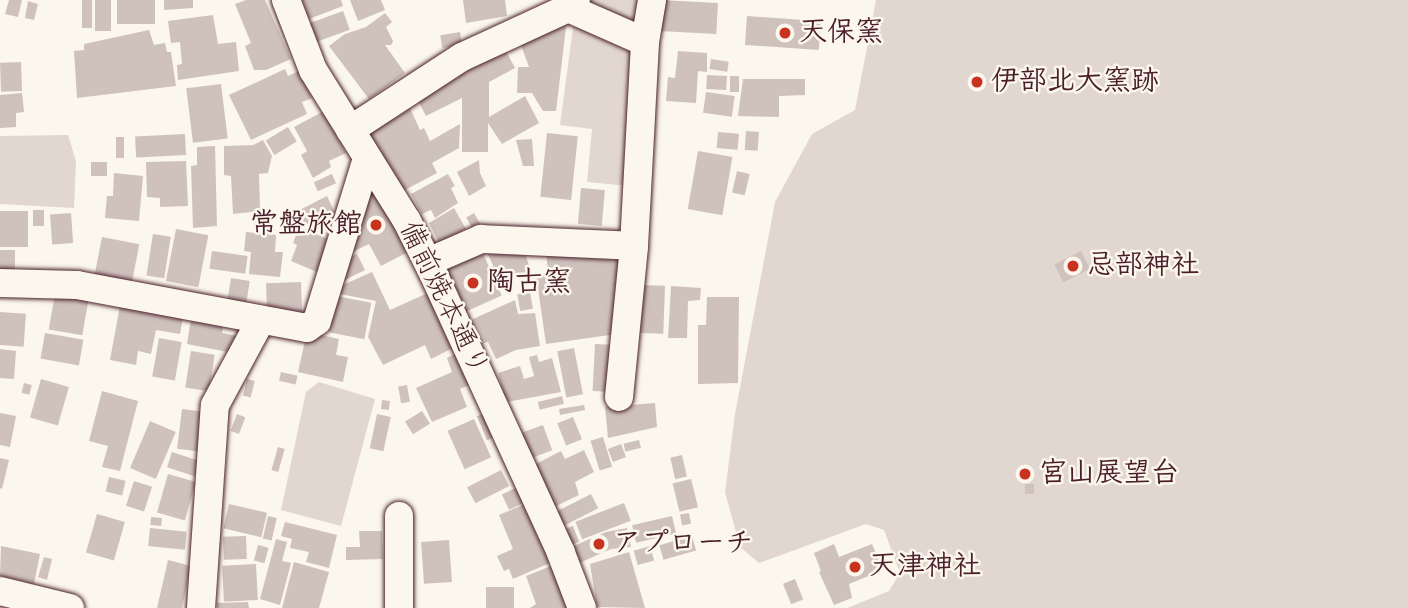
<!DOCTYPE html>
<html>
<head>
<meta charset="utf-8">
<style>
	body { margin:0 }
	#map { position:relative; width:1408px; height:608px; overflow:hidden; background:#fbf7ec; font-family:Mynerve,"Klee One",sans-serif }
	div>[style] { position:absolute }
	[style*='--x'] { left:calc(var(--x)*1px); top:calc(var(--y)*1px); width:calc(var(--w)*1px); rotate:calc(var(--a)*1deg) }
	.green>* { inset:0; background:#e2d7d0 }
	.building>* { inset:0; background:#cfc2bc; transform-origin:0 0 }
	.roads { filter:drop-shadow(0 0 2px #4a1f2b) drop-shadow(0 0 2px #4a1f2b) }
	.minor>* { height:28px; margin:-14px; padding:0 14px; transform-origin:14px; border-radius:14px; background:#fbf7ec }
	.dots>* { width:19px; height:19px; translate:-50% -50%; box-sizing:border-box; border:4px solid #fbf7ec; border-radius:50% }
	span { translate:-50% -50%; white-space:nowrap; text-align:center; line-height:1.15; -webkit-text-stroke:5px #fbf7ec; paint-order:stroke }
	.poi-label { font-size:28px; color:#4a1f2b; font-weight:700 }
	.left { translate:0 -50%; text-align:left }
	.right { translate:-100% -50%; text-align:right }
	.street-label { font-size:28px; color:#4a1f2b }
</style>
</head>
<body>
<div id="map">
	<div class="green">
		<i style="clip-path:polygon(591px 0,644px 0,639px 28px,594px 10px)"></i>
		<i style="clip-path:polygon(876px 0,1408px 0,1408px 608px,847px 608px,889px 591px,900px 573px,884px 530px,866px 524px,759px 563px,740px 547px,725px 492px,735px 414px,775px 202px,812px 134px,855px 110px)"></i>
		<i style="clip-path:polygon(574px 20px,638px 48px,629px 186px,587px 182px,592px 129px,560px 125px)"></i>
		<i style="clip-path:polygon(68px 135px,76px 161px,74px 208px,0 204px,0 136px)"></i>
		<i style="clip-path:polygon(319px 382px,375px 399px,341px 526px,281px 510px,306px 392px)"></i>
	</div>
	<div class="building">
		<i style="clip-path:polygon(9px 0,22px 0,18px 17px,5px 14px)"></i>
		<i style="left:82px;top:0;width:10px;height:28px"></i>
		<i style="left:95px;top:0;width:16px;height:31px"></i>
		<i style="left:117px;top:0;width:38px;height:24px"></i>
		<i style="clip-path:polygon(164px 0,193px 0,193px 8px,164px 10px)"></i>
		<i style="clip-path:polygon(246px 0,265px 0,291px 59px,266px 70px,254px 70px,245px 46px,251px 43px,235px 4px)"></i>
		<i style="clip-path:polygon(302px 0,341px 0,343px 6px,309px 19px)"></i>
		<i style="clip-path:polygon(350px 0,381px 0,385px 10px,358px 21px)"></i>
		<i style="clip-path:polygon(463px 0,505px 0,507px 16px,466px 23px)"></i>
		<i style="left:660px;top:0;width:58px;height:31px;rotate:3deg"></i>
		<i style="clip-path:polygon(28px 1px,38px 4px,34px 20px,25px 18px)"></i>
		<i style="left:343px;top:11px;width:20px;height:40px;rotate:70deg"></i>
		<i style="clip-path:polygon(385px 13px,392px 22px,386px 27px,393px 41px,391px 45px,385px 45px,405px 73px,369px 99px,329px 46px,345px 34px,366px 27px)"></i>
		<i style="clip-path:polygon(213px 15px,218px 44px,236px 42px,239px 71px,178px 80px,177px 65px,182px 64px,180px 42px,171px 43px,168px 21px)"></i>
		<i style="left:747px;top:16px;width:74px;height:29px;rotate:4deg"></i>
		<i style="clip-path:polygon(567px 19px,556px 111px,543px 111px,532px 93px,517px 93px,518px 67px,529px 67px,518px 37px)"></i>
		<i style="clip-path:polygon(149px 30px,154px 45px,165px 43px,167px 52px,171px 52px,176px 86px,77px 98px,74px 51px,84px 50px,84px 44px)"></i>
		<i style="left:460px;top:32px;width:13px;height:20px;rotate:81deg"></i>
		<i style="clip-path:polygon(502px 44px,515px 68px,489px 82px,489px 117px,525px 96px,539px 123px,502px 144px,488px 123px,488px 152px,462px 152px,462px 98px,426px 116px,415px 95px)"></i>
		<i style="clip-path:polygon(678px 51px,707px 53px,707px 72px,698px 71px,696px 103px,666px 101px,668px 77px,675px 78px)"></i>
		<i style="left:711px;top:59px;width:18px;height:10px;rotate:9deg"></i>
		<i style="left:21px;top:62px;width:29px;height:21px;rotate:88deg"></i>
		<i style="clip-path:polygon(285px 69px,288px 76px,299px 71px,312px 98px,302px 102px,307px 114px,251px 140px,229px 95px)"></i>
		<i style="left:707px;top:75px;width:20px;height:14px;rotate:3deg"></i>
		<i style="left:730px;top:76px;width:9px;height:16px"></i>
		<i style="clip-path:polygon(743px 79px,805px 79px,805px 95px,779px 96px,779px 117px,738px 116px)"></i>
		<i style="left:221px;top:84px;width:55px;height:35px;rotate:83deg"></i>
		<i style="left:706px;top:92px;width:29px;height:21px;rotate:8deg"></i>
		<i style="clip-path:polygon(22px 93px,24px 112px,16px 113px,16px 127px,0 128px,0 95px)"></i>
		<i style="clip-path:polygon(410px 108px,420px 130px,424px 128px,430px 141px,460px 124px,459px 148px,432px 163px,437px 173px,403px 191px,369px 132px)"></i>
		<i style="clip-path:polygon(324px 111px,346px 153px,329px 161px,331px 167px,313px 178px,301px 155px,307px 151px,294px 127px)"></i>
		<i style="left:288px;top:127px;width:17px;height:26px;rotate:59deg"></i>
		<i style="left:746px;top:131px;width:13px;height:19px;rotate:4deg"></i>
		<i style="left:718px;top:132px;width:21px;height:16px;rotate:5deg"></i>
		<i style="left:547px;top:133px;width:31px;height:64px;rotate:6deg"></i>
		<i style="left:185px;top:134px;width:21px;height:50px;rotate:87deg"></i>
		<i style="left:116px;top:137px;width:8px;height:21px"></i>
		<i style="clip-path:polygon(532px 139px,534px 166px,523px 166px,516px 140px)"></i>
		<i style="clip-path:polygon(263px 140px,272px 156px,268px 173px,259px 174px,260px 211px,233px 214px,231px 176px,224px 175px,224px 146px,253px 145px)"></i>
		<i style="clip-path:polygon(215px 146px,217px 226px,193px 228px,191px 166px,197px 165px,197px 147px)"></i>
		<i style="left:698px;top:151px;width:35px;height:59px;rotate:10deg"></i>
		<i style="clip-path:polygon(479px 160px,480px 173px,486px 186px,469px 196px,457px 172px)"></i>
		<i style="clip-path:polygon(186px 161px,188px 206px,160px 207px,160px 198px,147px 197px,146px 162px)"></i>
		<i style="left:91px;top:162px;width:16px;height:14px"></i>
		<i style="left:737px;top:171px;width:13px;height:22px;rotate:13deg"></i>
		<i style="clip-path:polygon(114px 173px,143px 176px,139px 221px,105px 218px,107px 196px,113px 196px)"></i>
		<i style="left:332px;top:174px;width:10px;height:20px;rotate:66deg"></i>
		<i style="clip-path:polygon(448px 174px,455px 186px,451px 188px,458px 203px,435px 218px,431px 210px,422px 214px,411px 194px)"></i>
		<i style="clip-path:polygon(373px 181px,410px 251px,381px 266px,369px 244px,350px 253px)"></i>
		<i style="left:581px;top:188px;width:24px;height:36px;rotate:5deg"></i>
		<i style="clip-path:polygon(327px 196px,336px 215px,327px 221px,316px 223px,315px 220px,301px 228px,299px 224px,289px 228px,284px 218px)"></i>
		<i style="clip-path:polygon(454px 208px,466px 229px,457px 234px,459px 239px,442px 249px,429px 223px)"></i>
		<i style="left:44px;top:210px;width:16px;height:11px;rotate:90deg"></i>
		<i style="left:0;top:211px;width:28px;height:36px"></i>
		<i style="left:71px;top:213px;width:30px;height:21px;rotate:86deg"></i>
		<i style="left:474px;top:213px;width:14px;height:9px;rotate:60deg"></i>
		<i style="left:176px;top:229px;width:33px;height:53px;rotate:11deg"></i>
		<i style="clip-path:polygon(305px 229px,332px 241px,317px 272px,291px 261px,297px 245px,293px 243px,297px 232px,302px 234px)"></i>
		<i style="clip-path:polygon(246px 232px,276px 235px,275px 252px,283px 252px,280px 277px,249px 274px,251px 252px,244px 251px)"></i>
		<i style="left:153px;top:234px;width:18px;height:42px;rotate:9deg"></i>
		<i style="left:102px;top:237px;width:38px;height:44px;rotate:11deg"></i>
		<i style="clip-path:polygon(523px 246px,531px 272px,500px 282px,485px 247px)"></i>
		<i style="left:481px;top:249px;width:51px;height:42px;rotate:66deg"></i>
		<i style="clip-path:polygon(546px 249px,626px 252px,617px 334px,546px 344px,536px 275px,548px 273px)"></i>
		<i style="left:0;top:250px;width:15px;height:22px"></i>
		<i style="left:212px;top:251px;width:36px;height:18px;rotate:8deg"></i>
		<i style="left:1081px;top:251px;width:20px;height:30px;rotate:63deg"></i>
		<i style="clip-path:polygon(357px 254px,365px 270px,337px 284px,340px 262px)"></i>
		<i style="clip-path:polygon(372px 272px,390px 310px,430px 292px,455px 347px,431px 359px,425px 345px,383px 365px,368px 337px,376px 301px,335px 293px,334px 289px)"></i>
		<i style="left:231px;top:278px;width:19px;height:27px;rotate:9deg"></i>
		<i style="left:301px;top:282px;width:32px;height:35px;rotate:88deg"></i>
		<i style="left:642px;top:285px;width:23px;height:48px;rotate:2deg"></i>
		<i style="clip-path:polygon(671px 286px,701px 288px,700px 300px,688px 301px,687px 338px,668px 338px)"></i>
		<i style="left:530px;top:292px;width:17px;height:13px;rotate:80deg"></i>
		<i style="left:55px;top:294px;width:34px;height:36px;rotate:10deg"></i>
		<i style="left:336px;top:296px;width:36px;height:37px;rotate:11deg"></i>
		<i style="clip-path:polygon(707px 297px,739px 297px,738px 383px,698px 384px,698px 325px,706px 325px)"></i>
		<i style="clip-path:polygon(121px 300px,184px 312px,180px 334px,156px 330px,151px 354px,138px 351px,136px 365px,110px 360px)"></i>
		<i style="clip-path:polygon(515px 300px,518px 314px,535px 313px,540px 346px,516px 350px,496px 359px,488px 342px,481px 344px,471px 320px)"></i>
		<i style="left:0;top:312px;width:26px;height:33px;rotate:4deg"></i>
		<i style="clip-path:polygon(192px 312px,225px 318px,222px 333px,238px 336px,228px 352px,187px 344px)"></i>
		<i style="clip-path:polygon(307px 332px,339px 339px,336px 355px,348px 357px,343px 382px,298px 372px)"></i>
		<i style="left:45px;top:333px;width:39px;height:26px;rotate:10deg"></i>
		<i style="left:159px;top:338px;width:23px;height:39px;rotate:10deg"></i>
		<i style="left:595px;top:344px;width:20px;height:47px;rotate:3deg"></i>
		<i style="left:574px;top:348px;width:47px;height:17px;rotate:79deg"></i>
		<i style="clip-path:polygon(0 349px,16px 351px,14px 379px,0 378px)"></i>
		<i style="left:191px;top:351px;width:24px;height:37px;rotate:9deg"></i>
		<i style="clip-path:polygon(457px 353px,471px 384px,460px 389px,467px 407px,432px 422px,416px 388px,452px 372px,447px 358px)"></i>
		<i style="clip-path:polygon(537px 355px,539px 362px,552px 358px,561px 392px,506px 402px,498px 373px,520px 366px,524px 379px,534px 376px,529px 357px)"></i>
		<i style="left:281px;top:372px;width:17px;height:9px;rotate:13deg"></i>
		<i style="left:41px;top:379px;width:29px;height:40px;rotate:16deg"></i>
		<i style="left:247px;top:379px;width:8px;height:17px;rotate:14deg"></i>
		<i style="left:24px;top:383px;width:8px;height:10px;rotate:14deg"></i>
		<i style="left:407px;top:385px;width:17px;height:9px;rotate:80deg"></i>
		<i style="clip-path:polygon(102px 391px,138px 401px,120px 471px,102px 467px,108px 446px,89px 441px)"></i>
		<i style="left:562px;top:396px;width:8px;height:25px;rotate:76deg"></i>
		<i style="left:382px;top:400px;width:8px;height:9px;rotate:7deg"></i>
		<i style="clip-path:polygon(655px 403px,657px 427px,608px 438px,605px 407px)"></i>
		<i style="clip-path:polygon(584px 405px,585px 410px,560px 415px,559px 409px)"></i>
		<i style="left:182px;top:409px;width:24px;height:40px;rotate:7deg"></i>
		<i style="left:422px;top:411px;width:15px;height:20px;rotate:58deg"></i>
		<i style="left:487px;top:412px;width:26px;height:11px;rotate:67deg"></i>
		<i style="clip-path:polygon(0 413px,16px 416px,10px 447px,0 445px)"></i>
		<i style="left:237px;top:414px;width:9px;height:18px;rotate:21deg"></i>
		<i style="left:377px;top:414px;width:14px;height:35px;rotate:12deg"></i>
		<i style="left:573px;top:417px;width:24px;height:17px;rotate:68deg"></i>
		<i style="left:474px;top:419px;width:42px;height:29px;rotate:66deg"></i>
		<i style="left:150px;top:421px;width:28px;height:51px;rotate:23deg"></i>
		<i style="left:543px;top:425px;width:27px;height:25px;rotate:70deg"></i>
		<i style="left:603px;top:437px;width:31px;height:13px;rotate:73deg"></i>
		<i style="left:639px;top:440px;width:8px;height:16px;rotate:76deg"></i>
		<i style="left:621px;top:444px;width:14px;height:14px;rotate:69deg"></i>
		<i style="left:278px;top:447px;width:7px;height:24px;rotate:16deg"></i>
		<i style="clip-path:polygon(584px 450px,594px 472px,575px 482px,579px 495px,554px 507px,534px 465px,561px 451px,565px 459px)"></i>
		<i style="left:172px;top:452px;width:29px;height:16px;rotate:18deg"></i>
		<i style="left:682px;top:455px;width:22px;height:12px;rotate:77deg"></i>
		<i style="clip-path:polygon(0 458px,9px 460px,2px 489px,0 488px)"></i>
		<i style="left:1020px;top:469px;width:8px;height:10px"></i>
		<i style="left:501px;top:470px;width:18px;height:38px;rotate:63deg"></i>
		<i style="left:168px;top:474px;width:29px;height:40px;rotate:16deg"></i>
		<i style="left:109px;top:477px;width:17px;height:15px;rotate:13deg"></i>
		<i style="left:691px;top:479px;width:29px;height:19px;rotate:76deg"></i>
		<i style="left:134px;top:481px;width:19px;height:26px;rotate:18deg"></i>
		<i style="left:1025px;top:484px;width:9px;height:10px"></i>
		<i style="left:520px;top:486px;width:17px;height:20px;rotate:65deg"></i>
		<i style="left:591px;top:494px;width:16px;height:43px;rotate:63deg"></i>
		<i style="clip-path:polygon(527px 503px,552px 562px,513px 579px,509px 569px,504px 571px,497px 556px,513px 549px,499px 515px)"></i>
		<i style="left:624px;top:503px;width:19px;height:52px;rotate:69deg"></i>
		<i style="left:229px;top:504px;width:39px;height:25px;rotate:13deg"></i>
		<i style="left:689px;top:513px;width:11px;height:9px;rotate:80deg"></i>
		<i style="left:97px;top:514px;width:29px;height:40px;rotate:16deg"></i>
		<i style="left:268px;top:516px;width:9px;height:23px;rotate:13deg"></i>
		<i style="left:672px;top:516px;width:18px;height:41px;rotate:77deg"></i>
		<i style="left:151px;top:517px;width:11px;height:8px;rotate:5deg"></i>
		<i style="clip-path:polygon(285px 522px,337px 535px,329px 568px,306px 562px,309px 552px,290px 548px,292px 539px,281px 536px)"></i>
		<i style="left:573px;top:526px;width:17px;height:14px;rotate:69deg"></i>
		<i style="left:150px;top:528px;width:37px;height:18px;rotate:6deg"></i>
		<i style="clip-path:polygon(627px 528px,631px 547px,611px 549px,577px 564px,569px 548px,606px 532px)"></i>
		<i style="clip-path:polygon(359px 531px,382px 531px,383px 559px,346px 560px,346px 547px,360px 547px)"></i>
		<i style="left:246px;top:536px;width:23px;height:23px;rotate:88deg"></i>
		<i style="left:692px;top:536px;width:15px;height:34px;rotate:74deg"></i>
		<i style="clip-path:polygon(276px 539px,287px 542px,282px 561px,291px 563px,280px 605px,260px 599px)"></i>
		<i style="left:449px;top:540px;width:42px;height:28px;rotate:86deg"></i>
		<i style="clip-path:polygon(834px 544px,839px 557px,872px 544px,883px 570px,849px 584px,852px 598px,834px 605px,819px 572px,821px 571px,814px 553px)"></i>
		<i style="left:258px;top:545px;width:11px;height:16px;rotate:15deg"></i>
		<i style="clip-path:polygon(1px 546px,40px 554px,34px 584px,0 576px)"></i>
		<i style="left:650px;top:546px;width:15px;height:17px;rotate:74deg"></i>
		<i style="clip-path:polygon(629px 552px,645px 608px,597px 607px,590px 564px)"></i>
		<i style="clip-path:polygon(44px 557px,52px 559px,47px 580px,38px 577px)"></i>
		<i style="clip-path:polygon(168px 560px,191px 566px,182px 608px,157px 608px)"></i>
		<i style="clip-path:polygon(294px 562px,329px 572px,319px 608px,282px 608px)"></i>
		<i style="left:256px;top:564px;width:36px;height:34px;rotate:87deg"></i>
		<i style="clip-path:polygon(551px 566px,567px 608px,530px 608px,536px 604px,526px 576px)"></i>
		<i style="left:795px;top:579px;width:22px;height:13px;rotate:68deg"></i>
		<i style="left:514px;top:587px;width:21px;height:28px;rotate:90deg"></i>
		<i style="clip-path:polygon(248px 602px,249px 608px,217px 608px,217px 603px)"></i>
	</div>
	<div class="roads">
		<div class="minor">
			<i style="--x:286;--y:0;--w:75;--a:68.9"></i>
			<i style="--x:313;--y:70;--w:178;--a:58.1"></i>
			<i style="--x:407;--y:221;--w:58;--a:63.4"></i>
			<i style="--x:433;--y:273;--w:308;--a:65.4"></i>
			<i style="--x:561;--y:553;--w:59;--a:69.1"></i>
			<i style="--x:568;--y:8;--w:84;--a:23.8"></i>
			<i style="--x:350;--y:130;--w:134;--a:-33.1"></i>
			<i style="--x:462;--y:57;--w:117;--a:-24.8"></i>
			<i style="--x:568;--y:8;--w:11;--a:-45"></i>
			<i style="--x:428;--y:262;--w:58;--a:-23.5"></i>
			<i style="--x:481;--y:239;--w:153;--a:2.6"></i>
			<i style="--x:0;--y:283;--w:77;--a:1.5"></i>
			<i style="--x:77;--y:285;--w:234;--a:10.6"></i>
			<i style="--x:307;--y:328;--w:12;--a:-35"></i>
			<i style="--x:317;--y:321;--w:170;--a:-72.9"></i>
			<i style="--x:619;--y:397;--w:152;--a:-84.3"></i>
			<i style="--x:634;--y:246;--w:204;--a:-86.9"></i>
			<i style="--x:645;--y:42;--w:43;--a:-80.5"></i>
			<i style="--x:399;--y:516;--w:92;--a:90"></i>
			<i style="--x:0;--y:591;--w:72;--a:13.7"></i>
			<i style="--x:201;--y:608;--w:203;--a:-86.1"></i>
			<i style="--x:215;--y:405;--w:97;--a:-61.6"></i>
		</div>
	</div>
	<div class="dots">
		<i style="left:785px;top:33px;background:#c8321e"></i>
		<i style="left:977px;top:82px;background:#c8321e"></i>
		<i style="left:376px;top:225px;background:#c8321e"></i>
		<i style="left:1073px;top:266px;background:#c8321e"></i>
		<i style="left:473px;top:283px;background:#c8321e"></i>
		<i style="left:1025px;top:474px;background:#c8321e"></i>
		<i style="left:599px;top:544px;background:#c8321e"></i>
		<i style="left:855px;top:567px;background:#c8321e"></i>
	</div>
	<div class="poi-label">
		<span class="left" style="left:799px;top:33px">天保窯</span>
		<span class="left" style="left:991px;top:82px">伊部北大窯跡</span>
		<span class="right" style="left:362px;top:225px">常盤旅館</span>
		<span class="left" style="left:1087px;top:266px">忌部神社</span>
		<span class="left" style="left:487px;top:283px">陶古窯</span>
		<span class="left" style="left:1039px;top:474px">宮山展望台</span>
		<span class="left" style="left:613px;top:544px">アプローチ</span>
		<span class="left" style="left:869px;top:567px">天津神社</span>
	</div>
	<div class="street-label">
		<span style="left:443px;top:299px;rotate:64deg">備前焼本通り</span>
	</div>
</div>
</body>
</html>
